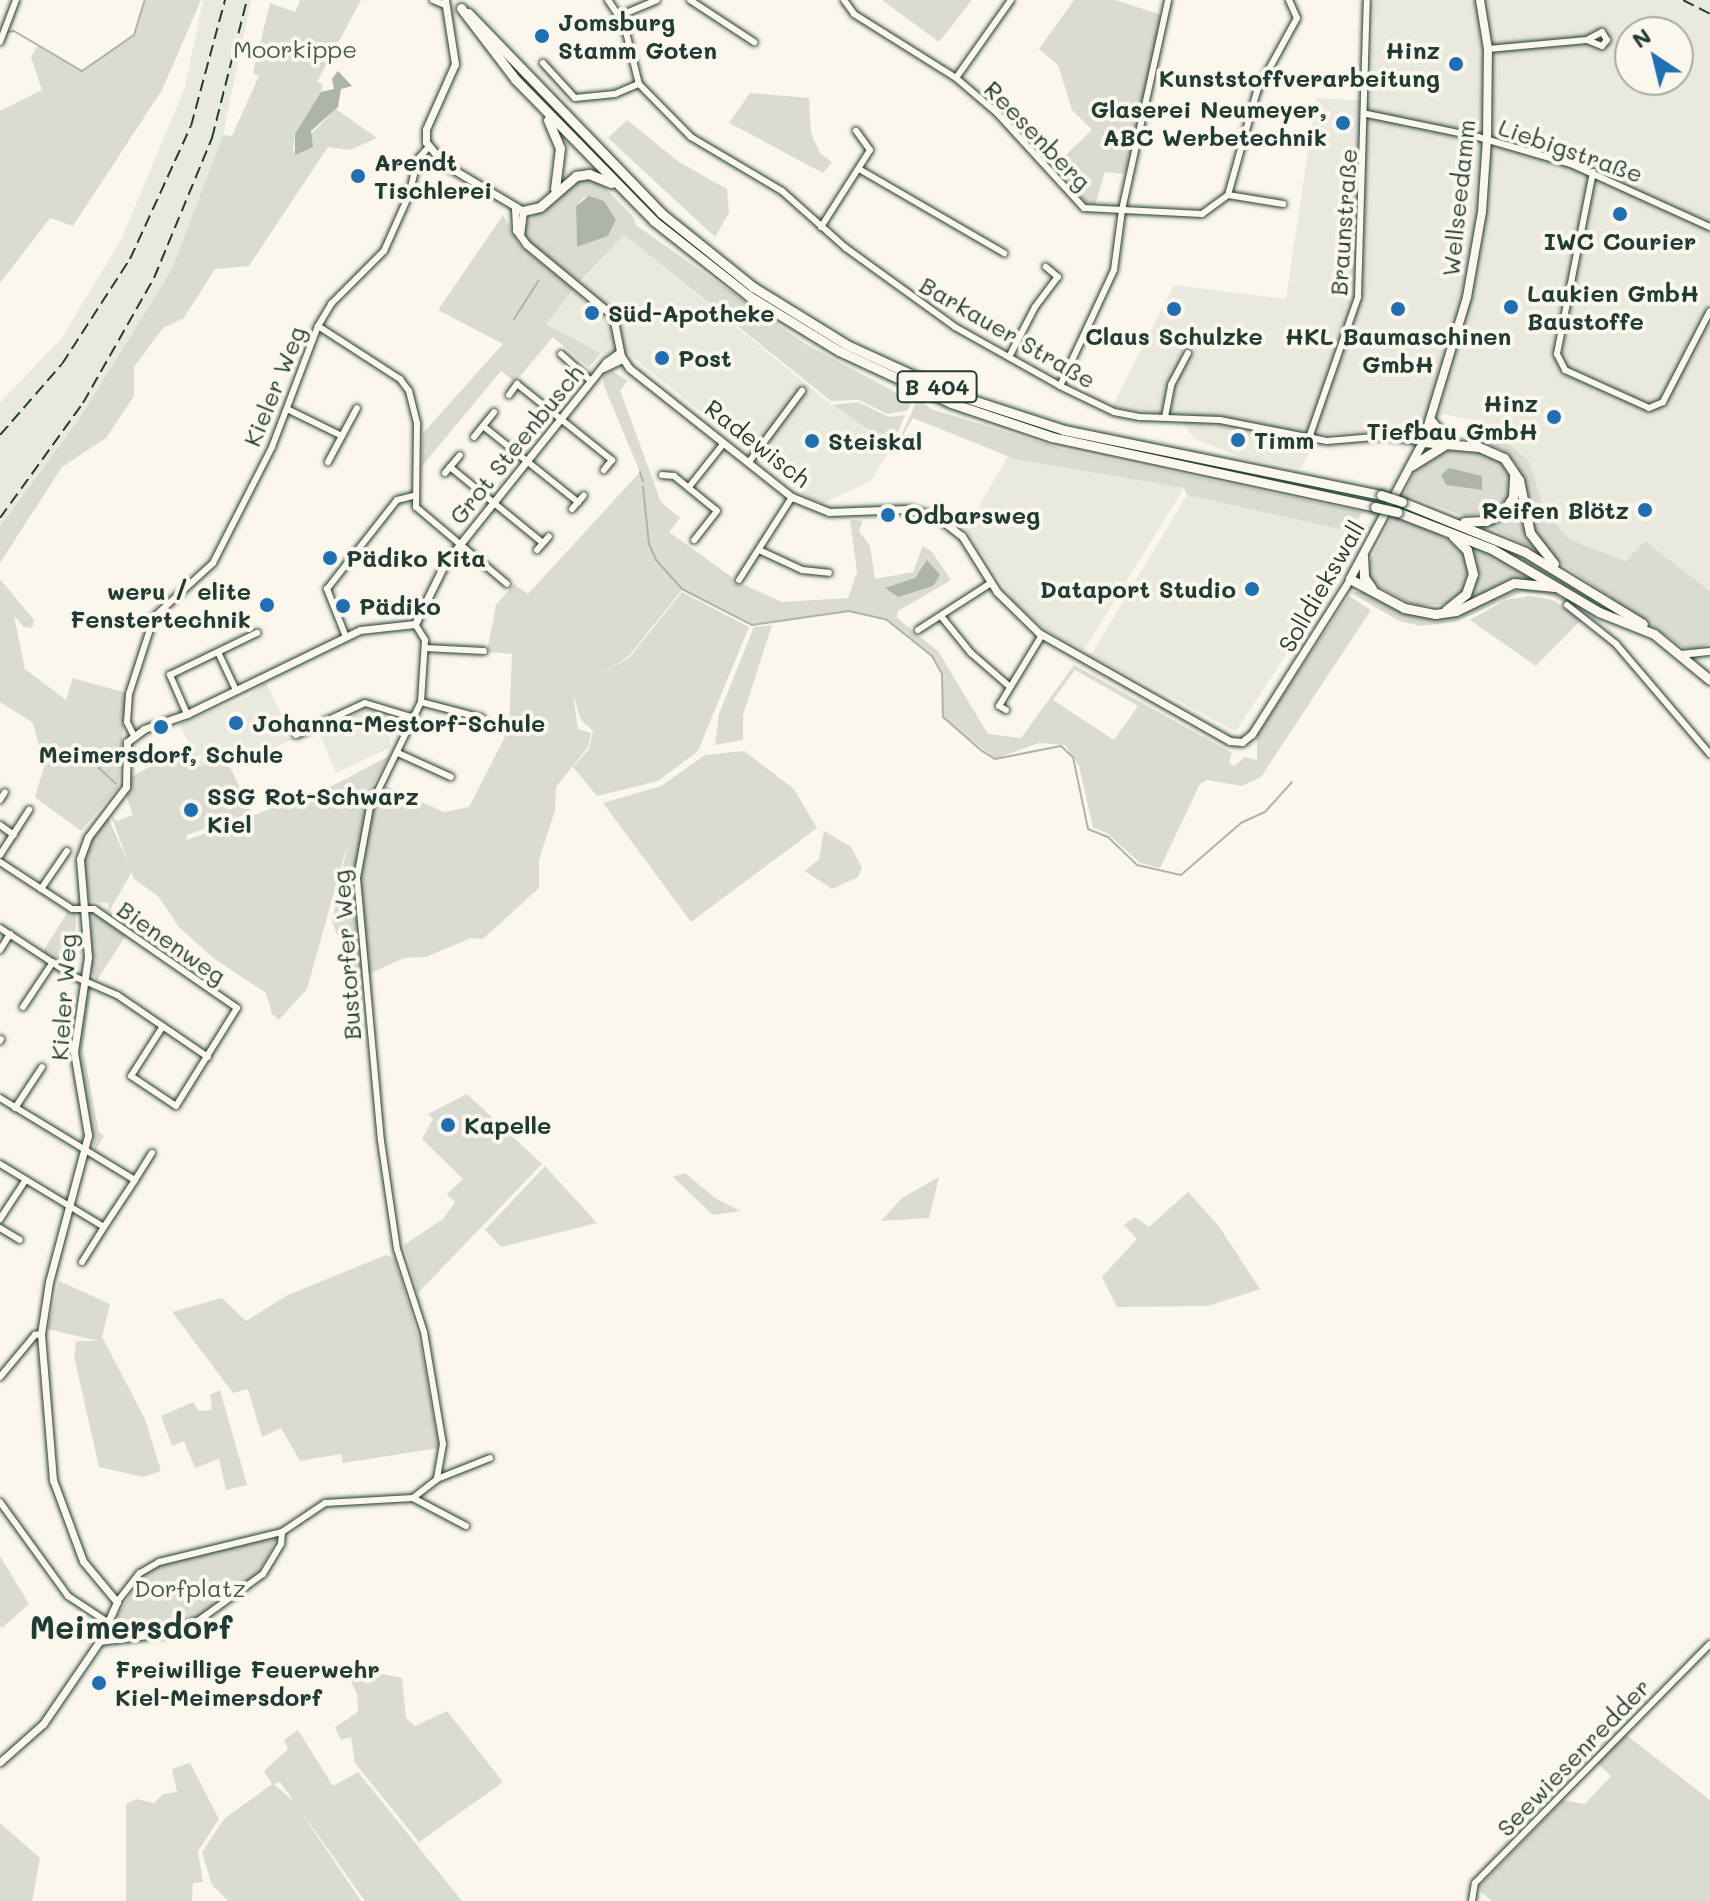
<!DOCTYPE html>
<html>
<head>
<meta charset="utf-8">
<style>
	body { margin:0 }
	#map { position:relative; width:1710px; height:1901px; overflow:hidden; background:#fbf7ec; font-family:Mali,sans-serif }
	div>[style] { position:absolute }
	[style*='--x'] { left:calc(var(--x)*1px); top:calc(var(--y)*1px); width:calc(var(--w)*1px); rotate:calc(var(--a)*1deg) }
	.built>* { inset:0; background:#eae9de }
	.green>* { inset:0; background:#dbdcd1 }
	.water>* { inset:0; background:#adb4aa }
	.stream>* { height:2px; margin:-1px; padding:0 1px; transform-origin:1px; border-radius:1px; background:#adb4aa }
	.roads { filter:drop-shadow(0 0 2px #1f3d34) drop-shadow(0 0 2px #1f3d34) }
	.minor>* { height:6px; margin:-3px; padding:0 3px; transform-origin:3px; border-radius:3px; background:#fbf7ec }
	.tertiary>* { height:7px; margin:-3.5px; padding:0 3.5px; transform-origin:3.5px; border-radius:3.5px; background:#fbf7ec }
	.secondary>* { height:8px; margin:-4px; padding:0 4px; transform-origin:4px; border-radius:4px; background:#fbf7ec }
	.primary>* { height:9px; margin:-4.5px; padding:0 4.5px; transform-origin:4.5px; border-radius:4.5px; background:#fbf7ec }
	.trunk>* { height:9px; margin:-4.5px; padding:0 4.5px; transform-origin:4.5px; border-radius:4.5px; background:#fbf7ec }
	.rail>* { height:2px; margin-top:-1px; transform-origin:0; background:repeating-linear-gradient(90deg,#1f3d34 0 12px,transparent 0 18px) }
	.bridges { filter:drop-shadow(0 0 2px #1f3d34) drop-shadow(0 0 2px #1f3d34) }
	.trunk-bridge>* { height:9px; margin:-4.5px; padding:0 4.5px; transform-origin:4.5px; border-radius:4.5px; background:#fbf7ec }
	.dots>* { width:22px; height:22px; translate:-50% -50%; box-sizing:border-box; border:4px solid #fbf7ec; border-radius:50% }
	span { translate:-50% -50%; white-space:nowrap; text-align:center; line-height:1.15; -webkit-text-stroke:8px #fbf7ec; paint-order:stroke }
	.shield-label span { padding:2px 6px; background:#fbf7ec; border:2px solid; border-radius:6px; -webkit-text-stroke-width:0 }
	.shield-label { font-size:22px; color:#1f3d34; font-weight:700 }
	.poi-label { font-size:24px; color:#1f3d34; font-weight:700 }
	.left { translate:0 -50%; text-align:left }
	.right { translate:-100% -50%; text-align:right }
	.park-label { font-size:24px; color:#455d53 }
	.street-label { font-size:24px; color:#1f3d34 }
	.district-label { font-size:32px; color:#1f3d34; font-weight:700 }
	.north { position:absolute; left:1614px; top:16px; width:80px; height:80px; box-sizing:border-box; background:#fbf7ec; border:2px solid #a3ada2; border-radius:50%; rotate:325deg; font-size:22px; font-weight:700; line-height:32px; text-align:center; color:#1f3d34 }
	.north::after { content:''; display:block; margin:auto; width:28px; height:36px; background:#1f6fb2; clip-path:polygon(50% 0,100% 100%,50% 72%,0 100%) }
</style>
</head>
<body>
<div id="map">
	<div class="built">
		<i style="clip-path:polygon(203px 0,251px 0,223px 135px,172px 269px,79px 419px,0 525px,0 403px,61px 339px,121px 240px,185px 87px)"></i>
		<i style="clip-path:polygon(evenodd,1374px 0,1710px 0,1710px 591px,1645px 541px,1627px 561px,1569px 539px,1545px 511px,1529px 461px,1481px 422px,1444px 414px,1416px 427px,1318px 435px,1301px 468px,1246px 459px,1195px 439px,1177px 416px,1112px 407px,1174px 285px,1286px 299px,1316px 98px,1371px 101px,1374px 0,1630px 32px,1678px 32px,1678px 80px,1630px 80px,1630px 32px)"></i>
		<i style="clip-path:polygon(624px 235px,827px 401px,892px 446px,871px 481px,823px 503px,808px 498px,629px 354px,601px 353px,545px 323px)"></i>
		<i style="clip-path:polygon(1008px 456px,1184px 488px,1084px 650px,1046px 630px,1015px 603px,966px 529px)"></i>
		<i style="clip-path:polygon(1187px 495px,1352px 532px,1305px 626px,1236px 731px,1091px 655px)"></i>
		<i style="clip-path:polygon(266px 682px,293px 739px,260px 755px,230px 754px,200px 766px,179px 724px,247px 697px)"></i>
		<i style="clip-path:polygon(368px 707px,396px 715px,389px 730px,391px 747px,336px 773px,318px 730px)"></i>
	</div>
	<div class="green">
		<i style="clip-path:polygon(145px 0,201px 0,162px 90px,73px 226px,50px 218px,0 283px,0 111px,42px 90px,31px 57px,38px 45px,82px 71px,134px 35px)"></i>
		<i style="clip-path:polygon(300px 0,361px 0,317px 82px,323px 84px,321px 92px,295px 134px,293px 152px,336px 109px,377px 138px,350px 150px,328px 147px,249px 266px,215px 269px,184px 318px,163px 328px,134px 367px,134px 396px,106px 438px,62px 467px,0 563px,0 526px,79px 419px,172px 269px,223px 135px,232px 136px,259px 76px,253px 73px,270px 3px,295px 12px)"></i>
		<i style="clip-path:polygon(882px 0,972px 0,939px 42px)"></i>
		<i style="clip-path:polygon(1074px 0,1115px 0,1162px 15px,1126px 174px,1105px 172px,1095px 205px,1086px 203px,1052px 168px,1092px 130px,1072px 110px,1058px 65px,1039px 49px)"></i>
		<i style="clip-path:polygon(750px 93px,809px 98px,811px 133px,820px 153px,832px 162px,823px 173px,729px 123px)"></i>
		<i style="clip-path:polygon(627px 120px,679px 162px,727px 189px,729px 213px,715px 237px,608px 138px)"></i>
		<i style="clip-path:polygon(evenodd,577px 181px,592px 180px,604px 187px,632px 215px,637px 226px,807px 345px,899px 394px,915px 396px,907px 411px,887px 414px,859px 400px,831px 401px,624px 235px,580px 282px,527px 241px,523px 225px,577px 181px,584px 197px,616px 221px,608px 236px,577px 247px,576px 206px,584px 197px)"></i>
		<i style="clip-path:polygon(503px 215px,520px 246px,574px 289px,546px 324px,601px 353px,589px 367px,553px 337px,515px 382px,501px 371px,422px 466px,423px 433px,503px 344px,438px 310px)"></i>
		<i style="clip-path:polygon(evenodd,612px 371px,628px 381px,620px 390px,661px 502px,680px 518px,669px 532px,740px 583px,782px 602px,848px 598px,857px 572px,850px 521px,855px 520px,863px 521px,859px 531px,870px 546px,875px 579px,913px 572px,923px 546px,932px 552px,951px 580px,898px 611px,897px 618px,938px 651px,988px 734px,1021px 738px,1074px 665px,1232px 753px,1229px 762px,1234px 766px,1245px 757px,1257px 760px,1257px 734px,1349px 596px,1371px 610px,1261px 777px,1242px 786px,1207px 780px,1200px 784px,1160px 868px,1140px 863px,1107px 833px,1093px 828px,1079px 766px,1065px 745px,1039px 743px,995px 759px,953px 726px,943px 717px,942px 674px,932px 656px,887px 620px,849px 611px,752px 625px,682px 590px,628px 657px,601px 674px,629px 658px,682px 592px,749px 627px,698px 751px,658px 781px,597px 796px,573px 767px,589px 749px,593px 731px,581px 720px,573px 694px,578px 729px,591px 733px,588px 747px,556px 787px,555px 810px,539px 860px,539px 888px,483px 939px,471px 938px,426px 957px,404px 958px,369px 974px,352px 975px,332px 921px,348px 842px,307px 989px,279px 1020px,272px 1014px,266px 993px,213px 958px,179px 927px,158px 896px,134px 879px,111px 815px,116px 821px,133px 815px,126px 796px,131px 777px,190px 745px,200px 766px,230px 754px,227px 761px,252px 812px,187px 835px,187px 840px,334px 785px,389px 756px,372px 786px,382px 784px,444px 812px,469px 807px,509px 729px,512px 654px,487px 652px,496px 605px,514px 584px,528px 594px,640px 472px,604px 386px,603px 376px,612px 371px,1075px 670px,1138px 706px,1114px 740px,1053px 700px,1075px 670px)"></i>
		<i style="clip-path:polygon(918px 398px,931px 409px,1062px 449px,1362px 512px,1352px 532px,1187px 495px,1184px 488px,1015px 459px,913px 418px,896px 447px)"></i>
		<i style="clip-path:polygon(858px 402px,889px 417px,905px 415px,892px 446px,833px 405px)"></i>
		<i style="clip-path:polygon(1482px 422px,1529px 461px,1545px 511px,1569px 539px,1626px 561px,1645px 541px,1710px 591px,1710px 643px,1696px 650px,1684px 648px,1555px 559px,1534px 532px,1517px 465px,1503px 450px,1481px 442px)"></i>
		<i style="clip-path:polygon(1441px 450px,1484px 453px,1503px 463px,1511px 476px,1511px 495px,1499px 511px,1464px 516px,1404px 494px,1420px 462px)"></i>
		<i style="clip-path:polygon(1517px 490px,1533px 544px,1538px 551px,1483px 524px)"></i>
		<i style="clip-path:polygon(1392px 517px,1438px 532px,1465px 554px,1469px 574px,1462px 593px,1449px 604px,1415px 606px,1369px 581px,1367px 567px)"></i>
		<i style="clip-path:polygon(1466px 542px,1505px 560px,1542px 580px,1506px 582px,1460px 605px,1476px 578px,1476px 561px)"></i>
		<i style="clip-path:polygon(0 579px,34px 620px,32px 628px,24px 627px,14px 616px,25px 669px,66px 700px,73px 678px,126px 693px,118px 787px,81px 831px,35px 797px,44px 767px,33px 723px,0 702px)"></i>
		<i style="clip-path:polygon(1527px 587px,1554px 592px,1579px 608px,1546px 594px,1522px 592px,1455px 622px,1421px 626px,1399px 621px,1351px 593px,1363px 591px,1407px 614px,1434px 617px)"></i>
		<i style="clip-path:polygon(1530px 596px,1553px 600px,1581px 620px,1536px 666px,1470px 620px,1505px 600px)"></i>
		<i style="clip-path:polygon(772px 625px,743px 715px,743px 740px,715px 745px,719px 714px,754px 627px)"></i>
		<i style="clip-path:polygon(744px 751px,794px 789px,817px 828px,691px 922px,603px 803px,661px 786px,705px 755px)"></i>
		<i style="clip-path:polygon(108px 817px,132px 872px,108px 913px,109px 903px,89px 901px,83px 859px,89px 839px)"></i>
		<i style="clip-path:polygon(824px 831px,851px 847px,862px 868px,858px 877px,832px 889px,805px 871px,819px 859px)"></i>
		<i style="clip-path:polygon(69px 910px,76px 914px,74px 974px,43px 951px)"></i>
		<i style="clip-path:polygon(97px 915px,127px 934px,97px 980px,91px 971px,91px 918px)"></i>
		<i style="clip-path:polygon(92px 986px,83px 1049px,99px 1132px,104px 1136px,95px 1151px,78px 1050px,87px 990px)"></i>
		<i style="clip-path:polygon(467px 1094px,542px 1164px,418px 1293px,404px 1245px,443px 1219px,455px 1202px,447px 1194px,463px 1179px,422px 1139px,433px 1119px,428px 1114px)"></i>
		<i style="clip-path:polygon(545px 1166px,597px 1223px,501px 1247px,485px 1230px)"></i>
		<i style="clip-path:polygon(685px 1173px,715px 1198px,741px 1211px,713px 1215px,673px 1177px)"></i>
		<i style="clip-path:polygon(939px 1177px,929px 1218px,881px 1221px,902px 1198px)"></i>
		<i style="clip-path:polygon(1188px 1192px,1218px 1225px,1260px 1289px,1208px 1306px,1117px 1307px,1102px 1277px,1137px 1239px,1124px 1225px,1135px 1217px,1149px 1227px)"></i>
		<i style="clip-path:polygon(386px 1255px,395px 1259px,421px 1347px,439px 1448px,343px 1463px,341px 1454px,300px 1461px,281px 1428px,262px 1437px,248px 1389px,233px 1393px,172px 1312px,222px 1298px,246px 1321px,288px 1295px)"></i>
		<i style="clip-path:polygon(59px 1281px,110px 1304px,102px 1337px,145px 1419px,161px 1471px,143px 1477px,99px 1467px,74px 1356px,76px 1341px,98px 1341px,48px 1329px)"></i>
		<i style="clip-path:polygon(220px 1390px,247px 1485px,226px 1490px,219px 1459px,195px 1468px,184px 1441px,172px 1446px,161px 1416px,193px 1402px,199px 1411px,212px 1410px,210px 1395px)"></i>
		<i style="clip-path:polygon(278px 1536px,258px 1574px,199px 1617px,171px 1630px,103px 1639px,143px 1574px,159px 1565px)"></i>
		<i style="clip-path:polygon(0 1556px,29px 1604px,2px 1628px,0 1626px)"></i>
		<i style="clip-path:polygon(355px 1664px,367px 1684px,383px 1674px,402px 1678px,406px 1718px,415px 1726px,447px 1711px,503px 1782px,419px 1842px,355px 1763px,351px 1737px,341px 1740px,335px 1727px,358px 1712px,357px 1694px,346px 1671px)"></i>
		<i style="clip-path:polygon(298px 1730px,333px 1786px,358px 1772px,462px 1901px,365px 1901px,280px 1782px,274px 1784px,295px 1803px,361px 1901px,228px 1901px,212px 1885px,202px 1852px,224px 1819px,272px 1784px,264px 1771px,288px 1749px,284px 1740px)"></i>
		<i style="clip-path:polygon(1625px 1734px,1710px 1800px,1710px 1901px,1492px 1901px,1481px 1892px,1480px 1886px,1563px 1800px,1585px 1804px,1611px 1776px,1596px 1762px)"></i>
		<i style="clip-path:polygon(190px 1763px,219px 1819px,198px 1851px,203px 1882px,193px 1883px,192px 1901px,126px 1901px,126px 1804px,136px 1799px,154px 1803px,163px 1794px,177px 1792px,172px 1769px)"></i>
		<i style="clip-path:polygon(0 1823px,40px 1858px,32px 1901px,0 1901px)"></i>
	</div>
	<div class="water">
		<i style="clip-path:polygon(338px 71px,352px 86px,341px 89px,338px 107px,311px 131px,313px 147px,295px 155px,295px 134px,321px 92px,334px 89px,332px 79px)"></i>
		<i style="clip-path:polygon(589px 196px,604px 201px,616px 220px,608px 236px,577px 247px,576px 206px)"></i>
		<i style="clip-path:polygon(1449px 468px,1482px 476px,1482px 490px,1446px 485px,1441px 475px)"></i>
		<i style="clip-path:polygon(927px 560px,940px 575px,933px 586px,898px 597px,885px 588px,915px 578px)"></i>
	</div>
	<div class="stream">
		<i style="--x:7;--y:32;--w:7;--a:-8"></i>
		<i style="--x:14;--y:31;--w:79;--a:30.5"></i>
		<i style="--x:82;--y:71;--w:63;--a:-34.7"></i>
		<i style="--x:134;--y:35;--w:37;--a:-73"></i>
		<i style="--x:514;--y:319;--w:46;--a:-57.3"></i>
		<i style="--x:640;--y:472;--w:10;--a:73"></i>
		<i style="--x:643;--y:487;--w:57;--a:84"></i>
		<i style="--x:649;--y:544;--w:17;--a:66"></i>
		<i style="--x:656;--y:560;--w:39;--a:48"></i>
		<i style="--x:682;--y:589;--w:79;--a:27.2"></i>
		<i style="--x:752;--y:625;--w:98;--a:-8.2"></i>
		<i style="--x:849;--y:611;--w:39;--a:13"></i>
		<i style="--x:887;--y:620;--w:58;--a:38.7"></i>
		<i style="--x:932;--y:656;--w:21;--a:61"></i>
		<i style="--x:942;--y:674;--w:43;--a:88.7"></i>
		<i style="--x:943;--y:717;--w:52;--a:41.1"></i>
		<i style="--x:982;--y:751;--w:15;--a:32"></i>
		<i style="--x:995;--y:759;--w:67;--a:-11.1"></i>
		<i style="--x:1061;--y:746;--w:16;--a:43"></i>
		<i style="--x:1073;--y:757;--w:74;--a:78.2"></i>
		<i style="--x:1088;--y:829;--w:22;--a:22"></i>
		<i style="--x:1108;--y:837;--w:40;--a:44"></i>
		<i style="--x:1137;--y:865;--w:45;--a:12.8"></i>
		<i style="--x:1181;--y:875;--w:79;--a:-40.9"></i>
		<i style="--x:1241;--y:823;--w:26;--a:-25"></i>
		<i style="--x:1265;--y:812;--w:40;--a:-48"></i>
		<i style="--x:92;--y:750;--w:19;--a:69"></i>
		<i style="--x:99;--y:768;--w:23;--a:43"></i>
	</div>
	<div class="roads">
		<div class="minor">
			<i style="--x:433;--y:0;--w:13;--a:23"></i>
			<i style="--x:608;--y:0;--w:29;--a:56"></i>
			<i style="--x:624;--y:24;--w:62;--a:76"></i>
			<i style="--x:639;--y:84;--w:74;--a:45.5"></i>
			<i style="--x:691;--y:137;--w:106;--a:30.7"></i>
			<i style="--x:782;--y:191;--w:86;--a:41.7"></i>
			<i style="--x:846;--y:248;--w:135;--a:35.9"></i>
			<i style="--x:955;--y:327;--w:120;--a:29.3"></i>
			<i style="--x:1060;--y:386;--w:60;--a:25.7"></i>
			<i style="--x:1114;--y:412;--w:26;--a:11"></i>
			<i style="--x:1140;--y:417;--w:80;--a:2.1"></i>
			<i style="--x:1220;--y:420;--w:109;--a:11.1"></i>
			<i style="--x:1327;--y:441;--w:59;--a:-4.8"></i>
			<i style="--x:1386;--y:436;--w:37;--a:9"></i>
			<i style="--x:690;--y:0;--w:77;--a:33.3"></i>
			<i style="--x:844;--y:0;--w:17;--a:54"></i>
			<i style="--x:854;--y:14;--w:120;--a:32.1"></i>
			<i style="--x:956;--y:78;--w:54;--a:40.5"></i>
			<i style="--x:997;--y:113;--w:129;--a:47.5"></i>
			<i style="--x:1084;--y:208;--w:118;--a:2.9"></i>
			<i style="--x:1202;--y:214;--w:32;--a:-36"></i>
			<i style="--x:1228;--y:195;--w:108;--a:-74.4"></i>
			<i style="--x:1257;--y:91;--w:83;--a:-61.3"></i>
			<i style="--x:1297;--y:18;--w:20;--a:-114"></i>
			<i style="--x:619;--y:16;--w:41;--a:-22.8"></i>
			<i style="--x:0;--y:42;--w:45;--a:-69.1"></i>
			<i style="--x:1488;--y:49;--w:99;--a:-5.2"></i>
			<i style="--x:1587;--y:40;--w:16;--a:22"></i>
			<i style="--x:1602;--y:46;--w:8;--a:-50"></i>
			<i style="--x:1607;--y:40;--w:9;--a:-122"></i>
			<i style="--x:1602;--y:32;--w:17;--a:152"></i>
			<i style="--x:543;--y:63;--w:47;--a:47.6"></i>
			<i style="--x:575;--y:98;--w:40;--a:-5.7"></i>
			<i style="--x:615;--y:94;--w:26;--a:-23"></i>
			<i style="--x:956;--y:78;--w:95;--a:-54.8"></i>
			<i style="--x:1367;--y:114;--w:113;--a:11.7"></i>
			<i style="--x:1478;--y:137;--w:97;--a:16.2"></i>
			<i style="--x:1571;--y:164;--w:153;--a:24.4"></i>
			<i style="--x:859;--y:169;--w:168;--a:30.1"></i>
			<i style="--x:1593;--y:172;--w:186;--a:101.2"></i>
			<i style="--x:1557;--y:354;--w:18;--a:63"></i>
			<i style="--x:1565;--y:370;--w:92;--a:24.3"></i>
			<i style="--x:1649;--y:408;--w:15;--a:-23"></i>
			<i style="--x:1663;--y:402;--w:102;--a:-62.7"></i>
			<i style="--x:1228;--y:195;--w:56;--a:9.3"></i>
			<i style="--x:821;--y:227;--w:91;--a:-57.5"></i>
			<i style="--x:870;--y:150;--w:24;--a:-126"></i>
			<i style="--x:318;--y:326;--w:98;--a:32.9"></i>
			<i style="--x:400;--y:379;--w:15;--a:53"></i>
			<i style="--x:409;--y:391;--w:34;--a:76"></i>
			<i style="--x:417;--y:424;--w:83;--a:90.7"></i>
			<i style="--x:416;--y:507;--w:119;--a:40.2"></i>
			<i style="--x:561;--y:354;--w:40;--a:42"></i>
			<i style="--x:1009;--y:357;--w:56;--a:-62.5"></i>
			<i style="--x:1035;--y:307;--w:38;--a:-53"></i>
			<i style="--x:1058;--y:277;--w:16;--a:-140"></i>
			<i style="--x:1060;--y:386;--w:128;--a:-65"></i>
			<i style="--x:1114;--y:270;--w:61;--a:-82.4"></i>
			<i style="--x:1122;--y:210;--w:215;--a:-77.6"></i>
			<i style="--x:509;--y:395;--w:14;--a:-54"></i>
			<i style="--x:517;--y:384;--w:122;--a:38.7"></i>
			<i style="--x:612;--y:460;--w:13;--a:129"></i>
			<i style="--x:287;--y:409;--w:61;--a:26.1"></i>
			<i style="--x:1165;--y:417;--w:33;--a:-79"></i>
			<i style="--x:1171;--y:385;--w:36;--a:-62"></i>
			<i style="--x:483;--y:426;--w:122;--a:38.7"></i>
			<i style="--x:474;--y:437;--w:32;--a:-51"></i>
			<i style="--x:1309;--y:438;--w:149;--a:-70.8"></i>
			<i style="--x:1358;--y:297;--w:297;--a:-88.3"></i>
			<i style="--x:328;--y:462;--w:61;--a:-61.8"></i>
			<i style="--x:749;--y:462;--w:89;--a:-53.3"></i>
			<i style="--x:450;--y:467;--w:120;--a:39.3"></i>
			<i style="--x:445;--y:473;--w:23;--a:-50"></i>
			<i style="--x:662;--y:475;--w:12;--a:5"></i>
			<i style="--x:674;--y:476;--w:55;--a:39.1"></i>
			<i style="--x:717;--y:511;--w:37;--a:128"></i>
			<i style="--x:689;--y:487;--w:56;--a:-51.5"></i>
			<i style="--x:572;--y:509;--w:18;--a:-49"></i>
			<i style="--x:537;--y:550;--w:18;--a:-49"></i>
			<i style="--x:759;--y:550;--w:47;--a:24.9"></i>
			<i style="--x:802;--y:570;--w:27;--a:6"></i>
			<i style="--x:739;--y:580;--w:98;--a:-57.4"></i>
			<i style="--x:1567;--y:605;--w:63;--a:38.5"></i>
			<i style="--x:1616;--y:644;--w:145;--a:49.5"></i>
			<i style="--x:941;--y:616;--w:48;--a:51"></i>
			<i style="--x:971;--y:653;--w:50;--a:41"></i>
			<i style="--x:415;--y:624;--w:19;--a:58"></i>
			<i style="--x:425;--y:640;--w:62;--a:93.7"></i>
			<i style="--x:421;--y:702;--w:117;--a:115.9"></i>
			<i style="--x:370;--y:807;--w:72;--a:100.4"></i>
			<i style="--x:357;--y:878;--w:264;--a:84.8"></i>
			<i style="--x:381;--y:1141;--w:109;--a:81.6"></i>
			<i style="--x:397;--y:1249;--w:87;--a:72"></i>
			<i style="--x:424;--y:1332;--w:114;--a:80.4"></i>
			<i style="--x:443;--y:1444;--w:36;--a:100"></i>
			<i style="--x:918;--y:630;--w:87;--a:-32.8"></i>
			<i style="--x:346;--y:637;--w:52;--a:-111.6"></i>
			<i style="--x:327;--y:589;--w:113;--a:-51.8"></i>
			<i style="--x:397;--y:500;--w:16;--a:-14"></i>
			<i style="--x:425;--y:648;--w:59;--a:2.9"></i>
			<i style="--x:218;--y:652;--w:42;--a:64.7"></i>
			<i style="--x:421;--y:702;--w:63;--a:14.7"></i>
			<i style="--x:1006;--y:710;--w:8;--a:-150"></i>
			<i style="--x:999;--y:706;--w:83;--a:-58.8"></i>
			<i style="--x:187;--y:714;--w:43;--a:-113.6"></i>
			<i style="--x:170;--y:675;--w:97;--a:-25.8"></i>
			<i style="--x:133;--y:734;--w:13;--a:-117"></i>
			<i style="--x:127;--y:722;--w:28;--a:-86"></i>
			<i style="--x:129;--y:694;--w:81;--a:-72"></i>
			<i style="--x:154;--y:617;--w:80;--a:-42.5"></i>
			<i style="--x:213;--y:563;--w:130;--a:-63"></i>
			<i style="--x:272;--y:447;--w:129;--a:-69.2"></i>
			<i style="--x:318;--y:326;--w:26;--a:-59"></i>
			<i style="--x:331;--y:304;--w:75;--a:-45"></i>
			<i style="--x:384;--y:251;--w:61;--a:-65.9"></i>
			<i style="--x:409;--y:195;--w:37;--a:-76"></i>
			<i style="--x:418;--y:159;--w:15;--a:-48"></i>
			<i style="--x:296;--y:735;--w:76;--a:-24.9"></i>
			<i style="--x:365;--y:703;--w:51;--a:17"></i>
			<i style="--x:398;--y:753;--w:58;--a:24.4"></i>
			<i style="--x:0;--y:800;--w:9;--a:-58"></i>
			<i style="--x:0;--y:825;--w:17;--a:36"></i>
			<i style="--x:0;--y:855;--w:54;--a:-57.2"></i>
			<i style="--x:0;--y:862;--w:86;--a:33.1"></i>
			<i style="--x:72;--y:909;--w:22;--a:0"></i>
			<i style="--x:94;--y:909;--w:174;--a:34.7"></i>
			<i style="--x:237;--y:1008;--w:115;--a:121.9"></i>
			<i style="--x:176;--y:1106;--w:54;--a:-146.3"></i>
			<i style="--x:131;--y:1076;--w:59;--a:-57.4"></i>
			<i style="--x:41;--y:889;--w:46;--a:-55.6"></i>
			<i style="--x:0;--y:928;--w:87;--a:33.3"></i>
			<i style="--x:73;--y:976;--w:48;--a:23.4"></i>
			<i style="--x:117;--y:995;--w:110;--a:34.3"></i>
			<i style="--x:0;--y:950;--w:19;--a:-58"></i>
			<i style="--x:23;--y:1007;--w:54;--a:-56.3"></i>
			<i style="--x:0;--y:1041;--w:2;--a:-63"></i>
			<i style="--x:0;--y:1098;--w:158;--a:31.3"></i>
			<i style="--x:135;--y:1180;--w:56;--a:123.4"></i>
			<i style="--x:104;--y:1227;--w:122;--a:-148.8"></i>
			<i style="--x:15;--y:1108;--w:49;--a:-56.6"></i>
			<i style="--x:135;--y:1180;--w:32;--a:-58"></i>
			<i style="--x:0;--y:1219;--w:45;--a:-56.7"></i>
			<i style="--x:0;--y:1228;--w:23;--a:31"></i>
			<i style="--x:82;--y:1262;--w:41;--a:-57.8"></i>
			<i style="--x:0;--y:1377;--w:55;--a:-50.2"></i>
			<i style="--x:35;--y:1335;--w:6;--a:-9"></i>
			<i style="--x:413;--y:1498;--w:60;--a:27.8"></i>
			<i style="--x:0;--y:1502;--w:116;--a:54.1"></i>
			<i style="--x:68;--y:1596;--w:49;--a:33.4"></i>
			<i style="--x:117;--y:1602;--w:37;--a:-52"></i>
			<i style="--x:140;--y:1573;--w:22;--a:-30"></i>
			<i style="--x:159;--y:1562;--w:127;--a:-13.7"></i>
			<i style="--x:282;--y:1532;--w:52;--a:-34"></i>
			<i style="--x:325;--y:1503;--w:88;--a:-3.3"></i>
			<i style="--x:413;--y:1498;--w:31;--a:-38"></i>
			<i style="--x:437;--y:1479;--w:57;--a:-21.6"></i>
			<i style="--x:99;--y:1642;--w:66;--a:-6.9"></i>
			<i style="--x:165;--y:1634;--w:35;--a:-22"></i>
			<i style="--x:198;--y:1621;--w:80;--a:-35.9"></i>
			<i style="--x:263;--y:1574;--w:35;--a:-59"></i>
			<i style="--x:281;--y:1544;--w:12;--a:-85"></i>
			<i style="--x:1472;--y:1901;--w:18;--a:-81"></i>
			<i style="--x:1475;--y:1883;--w:335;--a:-45.5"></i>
		</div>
		<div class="tertiary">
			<i style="--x:445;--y:0;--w:65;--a:81.1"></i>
			<i style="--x:455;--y:64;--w:71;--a:114"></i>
			<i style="--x:426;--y:129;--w:13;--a:90"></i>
			<i style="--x:426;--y:142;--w:28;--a:51"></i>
			<i style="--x:444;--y:164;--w:92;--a:30.7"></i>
			<i style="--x:523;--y:211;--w:23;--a:97"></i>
			<i style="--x:515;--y:209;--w:21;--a:87"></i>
			<i style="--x:516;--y:230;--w:17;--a:54"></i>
			<i style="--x:526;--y:244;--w:113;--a:39.6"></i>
			<i style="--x:613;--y:316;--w:41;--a:78.7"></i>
			<i style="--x:621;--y:356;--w:14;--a:56"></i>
			<i style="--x:629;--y:368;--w:208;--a:38.4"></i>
			<i style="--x:792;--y:497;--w:40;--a:22"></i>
			<i style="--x:829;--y:512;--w:80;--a:-2.1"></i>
			<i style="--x:909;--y:509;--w:28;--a:15"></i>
			<i style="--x:936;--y:516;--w:33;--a:38"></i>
			<i style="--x:962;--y:536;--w:66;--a:58"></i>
			<i style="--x:997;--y:592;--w:59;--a:44.3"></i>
			<i style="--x:1039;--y:633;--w:219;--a:29.5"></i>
			<i style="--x:1230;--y:741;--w:12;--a:5"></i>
			<i style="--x:1242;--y:742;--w:13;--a:-39"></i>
			<i style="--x:1252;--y:734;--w:183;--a:-57.7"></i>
			<i style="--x:603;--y:368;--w:21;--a:-25"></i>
			<i style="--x:1680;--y:654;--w:30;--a:-6"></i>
			<i style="--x:0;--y:1762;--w:57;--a:-41.5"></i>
			<i style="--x:43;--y:1724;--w:99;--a:-55.7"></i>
			<i style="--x:99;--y:1642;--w:44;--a:-65.8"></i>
			<i style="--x:117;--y:1602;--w:53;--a:-129.7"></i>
			<i style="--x:83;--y:1561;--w:86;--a:-110.3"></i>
			<i style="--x:53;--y:1480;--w:146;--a:-94.7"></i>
			<i style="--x:41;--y:1334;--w:53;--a:-81.3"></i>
			<i style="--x:49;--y:1282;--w:152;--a:-75.1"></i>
			<i style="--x:88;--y:1135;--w:84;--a:-99.6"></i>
			<i style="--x:74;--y:1052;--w:96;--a:-81.6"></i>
			<i style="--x:88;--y:957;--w:98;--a:-94.7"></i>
			<i style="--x:80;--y:859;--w:23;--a:-70"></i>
			<i style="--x:88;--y:837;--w:63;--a:-52.8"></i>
			<i style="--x:126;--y:787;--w:45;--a:-88.7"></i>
			<i style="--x:127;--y:742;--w:21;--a:-37"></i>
			<i style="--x:144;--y:729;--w:46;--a:-19.2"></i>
			<i style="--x:187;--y:714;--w:192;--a:-25.9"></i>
			<i style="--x:360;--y:630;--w:55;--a:-6.2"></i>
			<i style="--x:415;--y:624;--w:68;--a:-63.8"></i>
			<i style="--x:445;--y:563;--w:258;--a:-51.3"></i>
			<i style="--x:606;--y:362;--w:17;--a:-36"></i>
		</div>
		<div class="secondary">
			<i style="--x:1350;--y:579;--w:155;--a:-61.9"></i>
			<i style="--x:1423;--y:442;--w:152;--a:-73.1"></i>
			<i style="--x:1467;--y:297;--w:86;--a:-80"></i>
			<i style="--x:1482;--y:212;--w:73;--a:-86.1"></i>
			<i style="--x:1487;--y:139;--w:90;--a:-89.4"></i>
			<i style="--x:1488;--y:49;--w:50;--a:-99.3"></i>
		</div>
		<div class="primary">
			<i style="--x:1654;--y:634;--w:72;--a:39.4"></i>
		</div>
		<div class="trunk">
			<i style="--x:461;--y:8;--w:89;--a:52.7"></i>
			<i style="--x:515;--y:79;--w:199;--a:45.6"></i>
			<i style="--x:654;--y:221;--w:121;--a:38.3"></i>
			<i style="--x:749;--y:296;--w:105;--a:31.4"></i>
			<i style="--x:839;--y:351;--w:123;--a:24.9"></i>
			<i style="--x:951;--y:403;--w:107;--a:18.6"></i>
			<i style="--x:1052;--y:437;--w:330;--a:12.2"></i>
			<i style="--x:468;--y:13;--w:278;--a:46"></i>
			<i style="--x:661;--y:213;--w:118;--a:38.8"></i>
			<i style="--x:753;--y:287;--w:110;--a:31.7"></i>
			<i style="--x:847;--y:345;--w:118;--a:24.6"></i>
			<i style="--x:954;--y:394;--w:116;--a:18.1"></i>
			<i style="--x:1064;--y:430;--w:324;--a:11.6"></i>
			<i style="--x:548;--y:120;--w:30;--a:67"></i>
			<i style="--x:560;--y:148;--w:41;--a:97"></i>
			<i style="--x:523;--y:211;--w:17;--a:-13"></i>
			<i style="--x:540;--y:207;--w:48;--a:-40.7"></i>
			<i style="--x:576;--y:176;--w:13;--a:-9"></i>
			<i style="--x:589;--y:174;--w:24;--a:22"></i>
			<i style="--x:1431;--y:421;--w:30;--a:50"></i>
			<i style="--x:1423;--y:442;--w:56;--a:5.1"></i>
			<i style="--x:1479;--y:447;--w:27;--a:24"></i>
			<i style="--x:1504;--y:458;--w:27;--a:56"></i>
			<i style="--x:1519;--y:480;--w:54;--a:78.3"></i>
			<i style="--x:1530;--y:533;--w:39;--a:52"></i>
			<i style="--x:1411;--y:466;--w:38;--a:-32"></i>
			<i style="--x:1402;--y:502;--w:133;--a:22.1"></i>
			<i style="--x:1525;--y:552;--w:138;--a:31.4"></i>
			<i style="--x:1397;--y:512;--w:102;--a:21.3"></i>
			<i style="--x:1492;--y:549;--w:124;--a:30.5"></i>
			<i style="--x:1599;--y:612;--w:59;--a:21.8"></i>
			<i style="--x:1464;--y:522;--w:22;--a:-3"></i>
			<i style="--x:1486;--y:521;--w:19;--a:-28"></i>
			<i style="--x:1503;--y:512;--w:18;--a:-56"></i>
			<i style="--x:1513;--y:497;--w:21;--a:-87"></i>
			<i style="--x:1363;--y:556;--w:21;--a:87"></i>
			<i style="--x:1364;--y:577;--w:14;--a:56"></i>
			<i style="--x:1350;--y:579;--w:61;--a:28.2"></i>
			<i style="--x:1404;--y:608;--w:32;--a:11"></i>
			<i style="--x:1435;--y:614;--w:21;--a:-8"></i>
			<i style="--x:1456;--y:611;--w:64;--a:-25.8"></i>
			<i style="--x:1514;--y:583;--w:41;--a:5.6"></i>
			<i style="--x:1446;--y:610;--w:26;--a:-39"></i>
			<i style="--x:1466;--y:594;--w:21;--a:-71"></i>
			<i style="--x:1473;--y:574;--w:25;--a:-104"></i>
			<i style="--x:1467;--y:550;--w:20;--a:-135"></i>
		</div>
	</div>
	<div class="rail">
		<i style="--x:1683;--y:0;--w:30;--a:27"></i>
		<i style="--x:0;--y:435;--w:94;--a:-48.9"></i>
		<i style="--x:62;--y:364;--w:125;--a:-57.1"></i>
		<i style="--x:130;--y:259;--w:146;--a:-65.4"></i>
		<i style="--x:191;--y:126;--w:131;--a:-74.9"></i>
		<i style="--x:0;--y:518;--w:142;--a:-54.2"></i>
		<i style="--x:83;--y:403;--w:144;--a:-60.4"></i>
		<i style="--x:154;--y:278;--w:152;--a:-67.5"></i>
		<i style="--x:212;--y:138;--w:142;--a:-75.8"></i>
	</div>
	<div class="bridges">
		<div class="trunk-bridge">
			<i style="--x:1381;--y:495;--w:22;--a:18"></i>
			<i style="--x:1375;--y:507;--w:23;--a:13"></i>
		</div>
	</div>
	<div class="dots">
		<i style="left:542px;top:36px;background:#1f6fb2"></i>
		<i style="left:1456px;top:64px;background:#1f6fb2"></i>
		<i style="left:1343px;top:123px;background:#1f6fb2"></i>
		<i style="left:358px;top:176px;background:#1f6fb2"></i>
		<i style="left:1620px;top:214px;background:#1f6fb2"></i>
		<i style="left:1511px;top:307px;background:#1f6fb2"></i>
		<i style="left:1174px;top:309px;background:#1f6fb2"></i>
		<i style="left:1398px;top:309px;background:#1f6fb2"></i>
		<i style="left:592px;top:313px;background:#1f6fb2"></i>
		<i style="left:662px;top:358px;background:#1f6fb2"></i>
		<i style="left:1554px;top:417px;background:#1f6fb2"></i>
		<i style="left:1238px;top:440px;background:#1f6fb2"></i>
		<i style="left:812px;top:441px;background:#1f6fb2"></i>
		<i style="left:1645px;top:510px;background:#1f6fb2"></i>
		<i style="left:888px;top:515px;background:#1f6fb2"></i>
		<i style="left:330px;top:558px;background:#1f6fb2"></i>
		<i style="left:1252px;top:589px;background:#1f6fb2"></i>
		<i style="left:267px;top:605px;background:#1f6fb2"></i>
		<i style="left:343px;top:606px;background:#1f6fb2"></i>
		<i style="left:236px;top:723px;background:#1f6fb2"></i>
		<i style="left:161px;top:727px;background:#1f6fb2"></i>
		<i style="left:191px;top:810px;background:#1f6fb2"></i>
		<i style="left:448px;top:1125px;background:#1f6fb2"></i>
		<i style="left:99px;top:1683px;background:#1f6fb2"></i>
	</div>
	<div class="shield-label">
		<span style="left:937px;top:387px">B 404</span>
	</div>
	<div class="poi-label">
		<span class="left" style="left:558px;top:36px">Jomsburg<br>Stamm Goten</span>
		<span class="right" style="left:1440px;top:64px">Hinz<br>Kunststoffverarbeitung</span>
		<span class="right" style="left:1327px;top:123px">Glaserei Neumeyer,<br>ABC Werbetechnik</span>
		<span class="left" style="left:374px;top:176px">Arendt<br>Tischlerei</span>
		<span style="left:1620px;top:241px">IWC Courier</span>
		<span class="left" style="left:1527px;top:307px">Laukien GmbH<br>Baustoffe</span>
		<span class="left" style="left:608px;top:313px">Süd-Apotheke</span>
		<span style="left:1174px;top:336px">Claus Schulzke</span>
		<span style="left:1398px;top:350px">HKL Baumaschinen<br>GmbH</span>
		<span class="left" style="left:678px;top:358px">Post</span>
		<span class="right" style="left:1538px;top:417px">Hinz<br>Tiefbau GmbH</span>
		<span class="left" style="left:1254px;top:440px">Timm</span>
		<span class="left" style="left:828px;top:441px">Steiskal</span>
		<span class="right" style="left:1629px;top:510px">Reifen Blötz</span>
		<span class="left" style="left:904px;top:515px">Odbarsweg</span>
		<span class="left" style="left:346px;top:558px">Pädiko Kita</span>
		<span class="right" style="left:1236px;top:589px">Dataport Studio</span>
		<span class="right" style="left:251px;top:605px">weru / elite<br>Fenstertechnik</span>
		<span class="left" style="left:359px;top:606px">Pädiko</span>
		<span class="left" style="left:252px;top:723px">Johanna-Mestorf-Schule</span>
		<span style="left:161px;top:754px">Meimersdorf, Schule</span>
		<span class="left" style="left:207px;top:810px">SSG Rot-Schwarz<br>Kiel</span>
		<span class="left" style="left:464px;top:1125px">Kapelle</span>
		<span class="left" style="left:115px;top:1683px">Freiwillige Feuerwehr<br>Kiel-Meimersdorf</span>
	</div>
	<div class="park-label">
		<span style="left:295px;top:49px">Moorkippe</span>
		<span style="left:190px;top:1588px">Dorfplatz</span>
	</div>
	<div class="street-label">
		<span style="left:1038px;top:135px;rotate:46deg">Reesenberg</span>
		<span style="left:1571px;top:150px;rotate:19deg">Liebigstraße</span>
		<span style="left:1458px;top:198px;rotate:-84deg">Wellseedamm</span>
		<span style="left:1343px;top:222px;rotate:-86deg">Braunstraße</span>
		<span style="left:1008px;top:332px;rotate:30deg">Barkauer Straße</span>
		<span style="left:274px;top:386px;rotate:-68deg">Kieler Weg</span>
		<span style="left:758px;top:443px;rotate:38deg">Radewisch</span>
		<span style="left:516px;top:444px;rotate:-51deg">Grot Steenbusch</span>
		<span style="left:1321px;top:586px;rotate:-60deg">Solldiekswall</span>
		<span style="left:172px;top:942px;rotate:35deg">Bienenweg</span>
		<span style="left:346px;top:955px;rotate:-94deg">Bustorfer Weg</span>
		<span style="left:63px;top:997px;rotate:-86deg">Kieler Weg</span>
		<span style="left:1573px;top:1757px;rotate:-46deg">Seewiesenredder</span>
	</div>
	<div class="district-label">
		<span style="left:131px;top:1626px">Meimersdorf</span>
	</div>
	<div class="north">N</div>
</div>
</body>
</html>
